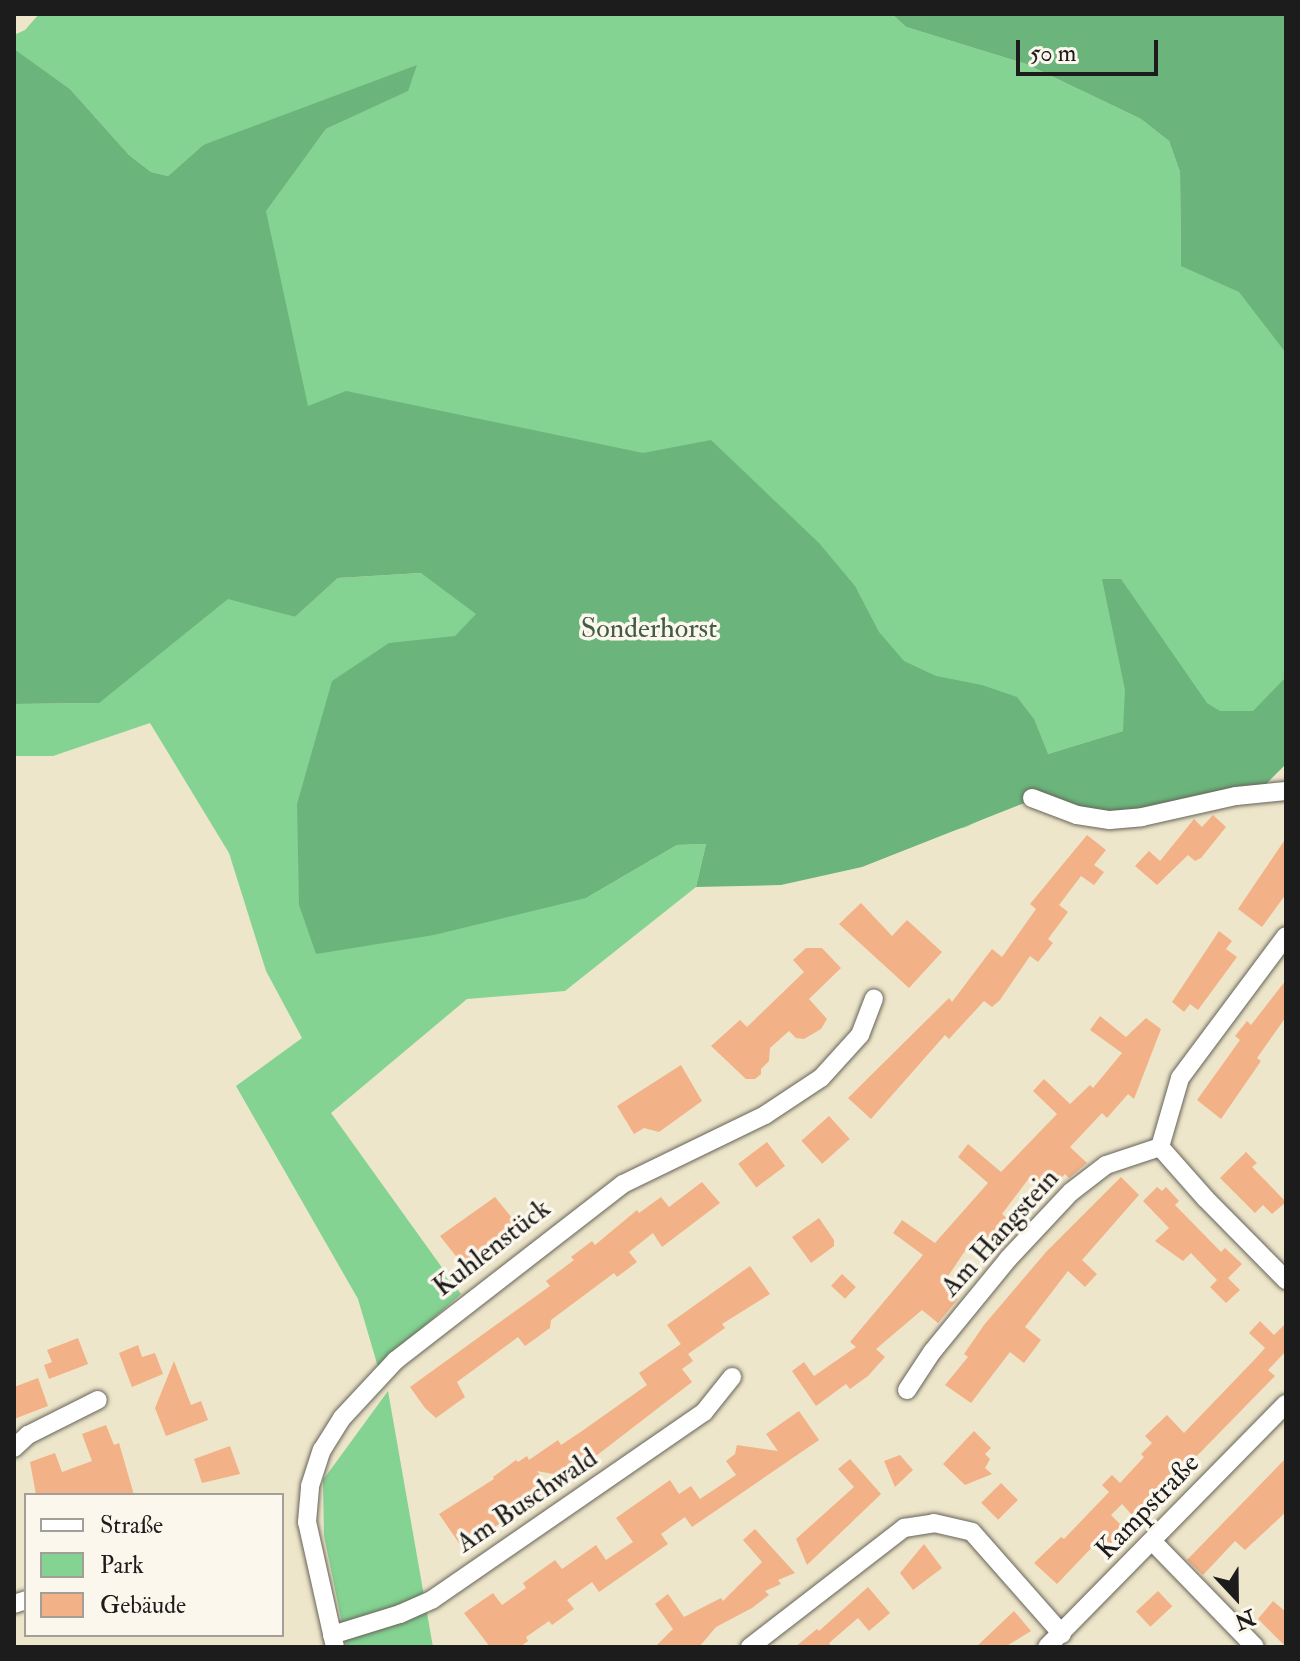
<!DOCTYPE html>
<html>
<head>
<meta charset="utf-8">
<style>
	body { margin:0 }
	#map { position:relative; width:1300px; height:1661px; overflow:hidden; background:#eee6ca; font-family:"IM FELL Double Pica",serif }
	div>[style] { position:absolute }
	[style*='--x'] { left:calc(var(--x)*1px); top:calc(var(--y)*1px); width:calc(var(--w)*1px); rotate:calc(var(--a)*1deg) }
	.green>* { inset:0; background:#84d392 }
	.forest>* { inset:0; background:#6bb57c }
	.building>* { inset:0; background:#f3b187; transform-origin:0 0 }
	.roads { filter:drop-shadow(0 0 2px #666359) drop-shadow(0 0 2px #666359) }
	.minor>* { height:18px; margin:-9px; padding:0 9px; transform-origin:9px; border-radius:9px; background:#fff }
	span { translate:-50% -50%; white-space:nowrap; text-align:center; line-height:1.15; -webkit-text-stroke:7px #fbf7ec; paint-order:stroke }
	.park-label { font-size:28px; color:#405c45 }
	.street-label { font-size:28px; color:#1c1c1c }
	.frame { position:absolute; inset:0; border:16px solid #1c1c1c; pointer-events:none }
	.legend { position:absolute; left:24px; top:1493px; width:260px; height:144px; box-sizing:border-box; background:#fbf7ec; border:2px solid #a29f99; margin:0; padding:10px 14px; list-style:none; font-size:24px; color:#1c1c1c }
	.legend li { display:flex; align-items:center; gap:16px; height:40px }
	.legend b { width:40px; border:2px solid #a29f99 }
	.north { position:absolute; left:1196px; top:1557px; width:80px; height:80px; -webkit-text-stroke:6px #fbf7ec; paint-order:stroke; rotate:158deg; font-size:22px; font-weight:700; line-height:32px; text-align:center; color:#1c1c1c }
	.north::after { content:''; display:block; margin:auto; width:28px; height:36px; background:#1c1c1c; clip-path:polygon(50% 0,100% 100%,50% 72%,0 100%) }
	.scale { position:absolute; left:1016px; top:40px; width:142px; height:36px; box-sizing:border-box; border:4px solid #1c1c1c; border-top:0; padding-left:10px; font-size:24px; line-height:28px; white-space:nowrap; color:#1c1c1c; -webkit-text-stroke:6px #fbf7ec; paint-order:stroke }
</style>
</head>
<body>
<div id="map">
	<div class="green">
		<i style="clip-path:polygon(evenodd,39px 14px,892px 14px,906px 27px,1026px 64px,1141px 119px,1169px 141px,1180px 172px,1181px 266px,1286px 14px,1286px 755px,1123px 731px,1048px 754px,1003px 809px,966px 827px,936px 835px,782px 757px,586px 898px,677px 845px,706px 844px,696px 887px,565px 991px,467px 999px,331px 1113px,461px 1294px,378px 1367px,358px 1299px,236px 1086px,302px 1038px,266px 971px,229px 853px,150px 723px,53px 756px,14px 756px,14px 704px,99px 703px,14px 324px,14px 35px,25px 30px,39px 14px,20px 54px,70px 89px,129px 155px,151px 172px,168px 176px,203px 145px,407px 91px,326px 129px,272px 202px,166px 196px,20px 54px,39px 14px,409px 556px,430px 579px,422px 573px,338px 578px,295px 617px,246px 603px,409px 556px)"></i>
		<i style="clip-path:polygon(388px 1391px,433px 1647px,347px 1647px,324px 1536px,323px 1480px)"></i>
	</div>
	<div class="forest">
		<i style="clip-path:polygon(892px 14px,1286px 14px,1286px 353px,1239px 292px,1181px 266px,1180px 172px,1169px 141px,1141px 119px,1026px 64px,906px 27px)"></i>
		<i style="clip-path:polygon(14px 49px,70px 89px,129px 155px,151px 172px,168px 176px,203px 145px,417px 65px,408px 91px,326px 129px,266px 211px,308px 406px,346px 391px,643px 453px,711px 440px,819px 543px,855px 586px,879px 632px,904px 661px,936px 676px,982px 685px,1017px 697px,1034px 719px,1048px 754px,1123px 731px,1125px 690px,1102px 579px,1121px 579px,1207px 703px,1220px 711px,1253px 711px,1286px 677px,1286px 764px,1261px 789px,1111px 819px,1032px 800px,862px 867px,781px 885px,696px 887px,706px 844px,677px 845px,586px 898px,434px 935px,316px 954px,299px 905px,297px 804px,332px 681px,389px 643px,455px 636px,476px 614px,421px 573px,338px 578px,295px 617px,228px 599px,99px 703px,14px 704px)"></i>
	</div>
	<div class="building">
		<i style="clip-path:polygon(1213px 815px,1226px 827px,1201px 858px,1195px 861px,1188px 855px,1157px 885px,1135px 866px,1149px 851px,1160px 861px,1194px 819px,1202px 827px)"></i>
		<i style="clip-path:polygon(1087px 835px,1106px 850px,1094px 865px,1104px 872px,1094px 885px,1081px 876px,1059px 905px,1068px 912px,1048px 939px,1053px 943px,1038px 962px,1030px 956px,1000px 1000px,992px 1007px,984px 1001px,949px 1039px,945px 1035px,871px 1119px,848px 1098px,949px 998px,952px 1002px,992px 949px,1002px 957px,1036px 909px,1030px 904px)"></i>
		<i style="clip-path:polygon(1286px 838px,1286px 894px,1262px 927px,1238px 909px)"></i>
		<i style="clip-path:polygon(861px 903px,892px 936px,907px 920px,942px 952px,909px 988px,839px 924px)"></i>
		<i style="clip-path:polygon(1219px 931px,1232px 941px,1226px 949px,1237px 957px,1198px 1010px,1190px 1004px,1184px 1012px,1172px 1002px)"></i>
		<i style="clip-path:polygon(806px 948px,822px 948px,841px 968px,809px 999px,827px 1019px,821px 1029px,804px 1039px,796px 1038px,789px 1031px,770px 1048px,769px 1061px,761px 1069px,761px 1074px,755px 1079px,746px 1079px,711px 1046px,740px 1020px,747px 1027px,804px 972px,793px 960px)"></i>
		<i style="clip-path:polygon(1286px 980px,1286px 1017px,1257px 1058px,1261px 1061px,1221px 1119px,1197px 1100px,1240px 1040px,1235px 1036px,1247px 1021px,1251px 1025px)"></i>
		<i style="clip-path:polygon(1100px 1016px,1126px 1037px,1146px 1018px,1161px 1029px,1134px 1099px,1128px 1094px,1107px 1118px,1102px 1113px,1070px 1147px,1087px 1163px,1069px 1178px,1065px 1174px,1049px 1193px,1030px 1177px,1002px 1214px,1017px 1226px,996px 1255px,980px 1242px,975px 1254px,967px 1248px,942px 1285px,958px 1299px,938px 1323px,922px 1310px,876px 1349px,885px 1357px,868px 1376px,850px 1389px,846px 1384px,816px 1406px,792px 1371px,804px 1362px,814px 1376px,856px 1347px,850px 1342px,923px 1255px,893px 1233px,900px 1223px,902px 1220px,935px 1243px,988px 1183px,958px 1157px,968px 1144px,1001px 1172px,1057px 1114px,1033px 1091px,1044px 1079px,1070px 1104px,1090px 1085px,1093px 1088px,1122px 1053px,1090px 1030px)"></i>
		<i style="clip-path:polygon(681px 1065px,702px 1101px,659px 1132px,644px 1128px,634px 1134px,617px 1106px)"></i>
		<i style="left:829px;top:1116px;width:31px;height:37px;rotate:48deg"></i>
		<i style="left:767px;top:1142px;width:30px;height:36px;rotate:53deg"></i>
		<i style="clip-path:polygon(1246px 1152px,1257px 1163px,1252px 1167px,1286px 1202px,1272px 1214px,1263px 1205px,1255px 1213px,1220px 1178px)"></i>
		<i style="clip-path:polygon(1121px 1177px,1139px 1195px,1082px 1260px,1097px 1274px,1085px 1287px,1068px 1271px,1025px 1327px,1041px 1340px,1024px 1363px,1010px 1352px,971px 1403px,945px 1385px,968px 1357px,964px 1354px,984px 1325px,1046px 1252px)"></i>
		<i style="clip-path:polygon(702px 1182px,720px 1203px,662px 1247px,653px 1233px,629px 1252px,637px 1262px,617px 1277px,614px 1273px,551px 1320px,550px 1328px,525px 1346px,518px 1337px,457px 1382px,465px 1397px,436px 1418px,425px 1408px,410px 1387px,550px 1286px,546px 1281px,574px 1260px,571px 1257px,592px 1241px,595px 1245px,637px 1210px,639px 1213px,661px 1197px,669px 1207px)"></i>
		<i style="clip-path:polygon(1157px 1187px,1162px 1191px,1166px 1187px,1179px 1201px,1175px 1205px,1221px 1252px,1225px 1248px,1242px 1264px,1228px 1278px,1240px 1290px,1226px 1303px,1210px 1287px,1217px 1280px,1191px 1253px,1183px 1261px,1155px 1241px,1169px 1228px,1143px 1201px)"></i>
		<i style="clip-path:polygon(495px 1197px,516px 1223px,505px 1232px,504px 1240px,483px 1256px,475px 1255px,463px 1265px,440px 1236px)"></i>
		<i style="clip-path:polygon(819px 1218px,834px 1240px,834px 1246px,811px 1263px,792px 1237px)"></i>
		<i style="clip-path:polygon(750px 1266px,770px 1294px,722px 1324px,725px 1328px,688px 1354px,667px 1325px)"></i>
		<i style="left:842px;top:1274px;width:19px;height:16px;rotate:43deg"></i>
		<i style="clip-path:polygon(1260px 1321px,1274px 1335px,1286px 1323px,1286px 1351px,1268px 1370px,1275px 1376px,1146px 1508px,1142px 1505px,1132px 1515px,1122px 1504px,1111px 1515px,1125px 1529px,1106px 1549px,1098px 1541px,1057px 1584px,1034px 1563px,1061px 1537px,1064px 1539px,1109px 1492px,1102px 1485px,1112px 1475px,1120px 1483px,1144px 1457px,1141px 1454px,1152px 1443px,1145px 1436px,1167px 1415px,1184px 1433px,1256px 1358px,1265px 1348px,1249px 1333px)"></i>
		<i style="clip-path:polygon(78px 1338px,88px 1364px,49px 1379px,44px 1365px,52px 1362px,47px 1350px)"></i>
		<i style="clip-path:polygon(681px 1344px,693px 1361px,682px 1369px,692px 1382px,583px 1466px,564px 1476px,537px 1471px,550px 1489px,463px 1549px,439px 1514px,494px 1479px,493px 1477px,516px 1460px,518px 1462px,527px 1456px,529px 1460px,558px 1440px,561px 1445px,582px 1431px,647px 1385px,639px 1373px)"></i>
		<i style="clip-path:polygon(138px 1345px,142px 1357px,155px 1353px,163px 1374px,132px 1387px,119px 1353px)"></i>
		<i style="clip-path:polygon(174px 1361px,191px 1405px,201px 1401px,208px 1420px,166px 1436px,155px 1408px)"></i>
		<i style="clip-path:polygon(38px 1378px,48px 1406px,14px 1419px,14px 1387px)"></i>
		<i style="clip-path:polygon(799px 1411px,819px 1440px,692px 1527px,685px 1517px,661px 1534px,668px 1544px,599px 1592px,592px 1582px,567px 1600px,574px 1609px,552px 1625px,549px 1621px,526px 1637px,528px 1641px,520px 1647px,490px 1647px,464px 1613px,493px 1593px,502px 1605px,526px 1588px,523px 1583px,555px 1560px,562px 1569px,596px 1545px,606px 1560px,633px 1542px,616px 1518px,670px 1480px,679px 1494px,691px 1486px,700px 1499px,736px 1475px,726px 1461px,735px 1454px,737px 1445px,778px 1451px,766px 1434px)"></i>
		<i style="clip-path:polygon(106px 1425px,114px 1445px,119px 1443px,134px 1495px,36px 1495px,30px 1462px,55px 1453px,62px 1472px,92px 1461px,82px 1434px)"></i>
		<i style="clip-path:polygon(974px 1431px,991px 1448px,985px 1454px,990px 1459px,985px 1468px,992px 1474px,965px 1485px,943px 1464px)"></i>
		<i style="clip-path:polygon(230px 1446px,240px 1474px,202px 1483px,194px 1459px)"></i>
		<i style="clip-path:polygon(900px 1455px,913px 1470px,895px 1487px,884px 1461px)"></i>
		<i style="clip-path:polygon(1286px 1458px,1286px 1512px,1245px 1550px,1235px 1541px,1203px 1575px,1187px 1560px)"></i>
		<i style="clip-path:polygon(850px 1459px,881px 1494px,807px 1565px,796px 1539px,854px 1487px,838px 1469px)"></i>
		<i style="left:1001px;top:1483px;width:24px;height:28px;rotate:45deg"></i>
		<i style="clip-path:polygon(755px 1529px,795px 1573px,778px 1580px,781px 1584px,765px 1591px,769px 1595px,752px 1608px,716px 1627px,699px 1647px,655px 1647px,673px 1629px,655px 1604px,668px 1594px,684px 1617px,721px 1598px,723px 1601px,762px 1562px,743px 1540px)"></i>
		<i style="clip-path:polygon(924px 1544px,942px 1568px,913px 1590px,900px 1573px)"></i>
		<i style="clip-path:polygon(868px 1587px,890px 1613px,869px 1631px,858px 1618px,829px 1643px,832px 1647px,795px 1647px,817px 1629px,819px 1631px)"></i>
		<i style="left:1158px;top:1591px;width:21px;height:30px;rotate:47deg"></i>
		<i style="clip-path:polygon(1273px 1601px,1286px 1612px,1286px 1647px,1258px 1619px)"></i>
		<i style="clip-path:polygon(1014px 1611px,1031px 1631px,1005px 1647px,976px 1647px)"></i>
	</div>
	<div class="roads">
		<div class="minor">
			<i style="--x:1032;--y:798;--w:48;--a:20.7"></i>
			<i style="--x:1077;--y:815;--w:33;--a:9"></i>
			<i style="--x:1110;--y:820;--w:32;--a:-5"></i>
			<i style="--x:1142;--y:817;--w:96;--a:-12.6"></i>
			<i style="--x:1236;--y:796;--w:50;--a:-5.7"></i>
			<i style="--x:1160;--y:1147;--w:72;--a:-73.8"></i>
			<i style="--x:1180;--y:1078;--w:177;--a:-53.3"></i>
			<i style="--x:1160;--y:1147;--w:69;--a:48.5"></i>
			<i style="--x:1206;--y:1199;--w:114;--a:45.4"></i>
			<i style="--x:907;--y:1390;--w:45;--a:-56.7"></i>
			<i style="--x:932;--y:1352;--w:120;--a:-50.7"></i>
			<i style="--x:1008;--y:1259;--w:92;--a:-46.8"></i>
			<i style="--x:1071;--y:1192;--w:44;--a:-37.6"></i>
			<i style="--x:1106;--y:1165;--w:57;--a:-18.4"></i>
			<i style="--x:14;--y:1448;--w:19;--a:-43"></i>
			<i style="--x:28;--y:1435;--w:78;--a:-26.6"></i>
			<i style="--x:1153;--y:1542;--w:146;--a:45.8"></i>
			<i style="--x:14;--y:1604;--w:13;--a:-18"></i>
			<i style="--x:332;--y:1635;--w:71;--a:-17.2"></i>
			<i style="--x:400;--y:1614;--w:36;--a:-24"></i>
			<i style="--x:433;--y:1599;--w:329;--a:-34.6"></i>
			<i style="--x:704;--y:1412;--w:45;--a:-51.3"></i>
			<i style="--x:335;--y:1647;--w:128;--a:-102.6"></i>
			<i style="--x:307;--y:1522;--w:36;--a:-85"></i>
			<i style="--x:310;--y:1486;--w:38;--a:-72"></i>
			<i style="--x:322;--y:1450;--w:38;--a:-58"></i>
			<i style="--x:342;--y:1418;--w:79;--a:-47"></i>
			<i style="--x:396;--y:1360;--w:287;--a:-37.8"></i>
			<i style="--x:623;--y:1184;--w:158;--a:-25.9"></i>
			<i style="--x:765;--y:1115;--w:67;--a:-33.5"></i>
			<i style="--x:821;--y:1078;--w:58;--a:-47.8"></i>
			<i style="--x:860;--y:1035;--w:39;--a:-69"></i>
			<i style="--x:750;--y:1647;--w:195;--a:-37.7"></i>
			<i style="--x:904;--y:1528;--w:30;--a:-9"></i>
			<i style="--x:934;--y:1523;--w:39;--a:13"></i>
			<i style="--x:972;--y:1532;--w:136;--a:48.6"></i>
			<i style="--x:1047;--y:1647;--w:341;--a:-45.5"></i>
		</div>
	</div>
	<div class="park-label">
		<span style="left:649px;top:629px">Sonderhorst</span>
	</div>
	<div class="street-label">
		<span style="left:1000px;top:1233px;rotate:-48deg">Am Hangstein</span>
		<span style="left:492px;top:1248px;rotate:-38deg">Kuhlenstück</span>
		<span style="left:527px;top:1501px;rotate:-34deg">Am Buschwald</span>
		<span style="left:1148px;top:1507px;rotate:-46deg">Kampstraße</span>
	</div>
	<div class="frame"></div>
	<ul class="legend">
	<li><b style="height:10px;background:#fff"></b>Straße</li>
	<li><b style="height:22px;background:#84d392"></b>Park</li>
	<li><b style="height:22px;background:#f3b187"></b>Gebäude</li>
	</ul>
	<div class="north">N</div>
	<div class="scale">50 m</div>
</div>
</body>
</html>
